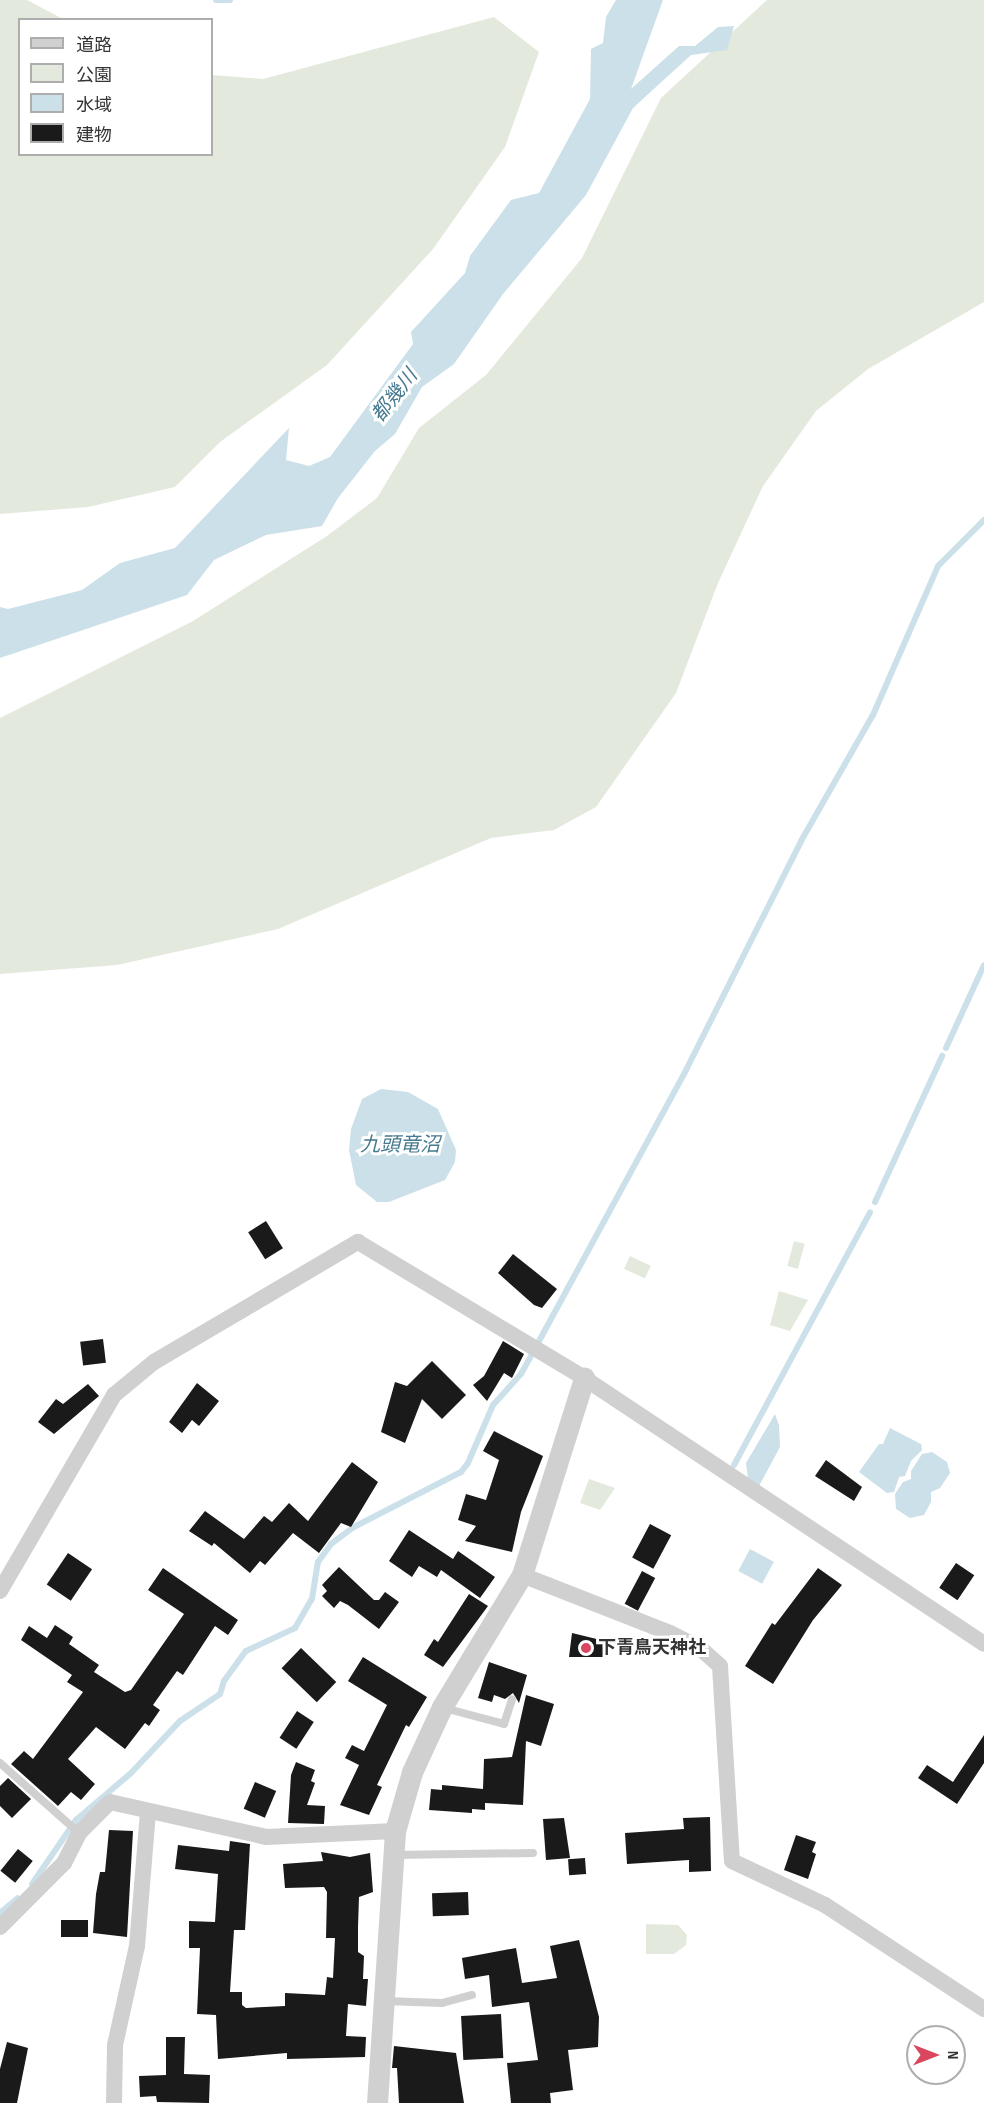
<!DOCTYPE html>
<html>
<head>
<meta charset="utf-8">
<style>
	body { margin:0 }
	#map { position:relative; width:984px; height:2103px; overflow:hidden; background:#fff; font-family:"Sofia Sans Condensed","Noto Sans JP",sans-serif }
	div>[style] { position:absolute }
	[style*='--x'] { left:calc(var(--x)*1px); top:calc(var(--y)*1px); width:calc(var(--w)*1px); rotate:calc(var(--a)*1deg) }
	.green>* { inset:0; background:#e4e9dd; transform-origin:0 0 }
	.water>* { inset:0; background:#cbe0e8; transform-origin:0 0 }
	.stream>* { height:6px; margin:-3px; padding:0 3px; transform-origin:3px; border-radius:3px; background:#cbe0e8 }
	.building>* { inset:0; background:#1a1a1a; transform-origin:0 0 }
	.service>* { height:8px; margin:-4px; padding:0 4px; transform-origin:4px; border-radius:4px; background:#d0d0d0 }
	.minor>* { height:16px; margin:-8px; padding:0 8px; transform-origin:8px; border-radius:8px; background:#d0d0d0 }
	.tertiary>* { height:21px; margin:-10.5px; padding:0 10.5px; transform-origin:10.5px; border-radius:10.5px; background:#d0d0d0 }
	.dots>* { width:16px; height:16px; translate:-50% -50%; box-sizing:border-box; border:3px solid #fff; border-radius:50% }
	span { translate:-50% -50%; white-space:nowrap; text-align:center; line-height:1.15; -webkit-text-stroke:6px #fff; paint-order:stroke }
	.poi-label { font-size:18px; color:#333; font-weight:700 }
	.left { translate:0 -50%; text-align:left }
	.water-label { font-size:20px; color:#467a90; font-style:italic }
	.legend { position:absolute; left:18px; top:18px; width:195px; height:138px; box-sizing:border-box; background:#fff; border:2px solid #adadad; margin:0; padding:8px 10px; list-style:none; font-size:18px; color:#333 }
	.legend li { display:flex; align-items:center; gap:12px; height:30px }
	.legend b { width:30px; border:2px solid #adadad }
	.north { position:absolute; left:906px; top:2025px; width:60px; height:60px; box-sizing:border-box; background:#fff; border:2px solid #adadad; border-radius:50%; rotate:90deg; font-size:16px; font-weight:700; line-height:24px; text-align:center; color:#333 }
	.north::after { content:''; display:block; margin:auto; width:21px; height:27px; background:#d9465e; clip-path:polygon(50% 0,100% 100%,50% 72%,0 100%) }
</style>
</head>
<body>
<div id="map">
	<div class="green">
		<i style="clip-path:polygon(0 0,27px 0,63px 19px,20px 20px,20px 154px,212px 154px,212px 75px,263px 79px,494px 17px,539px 52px,505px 147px,433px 249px,327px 365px,220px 442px,175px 487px,88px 507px,0 514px)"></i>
		<i style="clip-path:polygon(767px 0,984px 0,984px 302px,868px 369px,816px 411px,763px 486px,718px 583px,676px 693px,596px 807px,554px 830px,491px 838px,278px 929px,117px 965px,0 974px,0 718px,193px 621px,327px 536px,377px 498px,419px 428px,486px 375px,582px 258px,661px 98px)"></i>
		<i style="left:794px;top:1241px;width:11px;height:26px;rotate:15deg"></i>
		<i style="left:630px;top:1256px;width:23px;height:14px;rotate:25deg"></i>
		<i style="clip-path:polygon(779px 1291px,808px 1300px,790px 1331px,770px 1325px)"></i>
		<i style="clip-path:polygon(589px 1479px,615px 1488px,600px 1510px,580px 1503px)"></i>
		<i style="clip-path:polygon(646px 1924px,678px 1925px,687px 1935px,686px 1945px,674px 1954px,646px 1954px)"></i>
	</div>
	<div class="water">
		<i style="clip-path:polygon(616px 0,663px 0,631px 89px,679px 46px,695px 46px,718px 27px,734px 26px,727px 50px,691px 55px,633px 108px,586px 195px,503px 294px,454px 364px,422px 387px,395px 434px,375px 451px,338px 498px,322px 526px,266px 535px,214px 560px,187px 595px,0 658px,0 607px,8px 609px,82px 590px,120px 563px,175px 548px,289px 428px,286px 460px,309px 466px,330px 457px,413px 344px,411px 332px,465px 273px,470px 256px,511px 200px,539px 193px,590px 99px,591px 49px,603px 43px,606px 17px)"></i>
		<i style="clip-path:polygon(381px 1089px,408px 1092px,438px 1109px,456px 1150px,455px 1162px,445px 1180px,389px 1202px,377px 1202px,356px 1185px,349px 1150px,351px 1129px,362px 1099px)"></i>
		<i style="clip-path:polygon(775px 1414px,779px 1425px,780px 1447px,759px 1486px,748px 1478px,746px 1463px)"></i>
		<i style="clip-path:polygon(890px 1428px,921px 1444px,922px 1450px,911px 1461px,905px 1476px,899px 1477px,894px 1492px,887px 1493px,859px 1472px,879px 1444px,883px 1444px)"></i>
		<i style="clip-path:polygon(932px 1452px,947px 1462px,950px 1473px,940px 1488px,931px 1492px,931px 1502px,924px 1515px,910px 1518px,896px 1509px,895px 1494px,903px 1482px,911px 1479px,911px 1471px,922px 1454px)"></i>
		<i style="left:750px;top:1549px;width:27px;height:25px;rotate:28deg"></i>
	</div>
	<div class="stream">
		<i style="--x:216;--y:0;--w:14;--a:0"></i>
		<i style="--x:946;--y:1048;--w:91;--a:-65.4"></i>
		<i style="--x:875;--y:1202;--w:161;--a:-65.3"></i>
		<i style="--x:734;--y:1465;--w:287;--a:-61.7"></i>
		<i style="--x:32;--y:1884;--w:78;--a:-55.5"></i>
		<i style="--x:76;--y:1820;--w:72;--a:-40.5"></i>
		<i style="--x:131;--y:1773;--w:71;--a:-46.7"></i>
		<i style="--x:180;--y:1721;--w:48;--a:-34"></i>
		<i style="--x:220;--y:1694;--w:14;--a:-73"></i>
		<i style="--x:224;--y:1681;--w:37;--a:-54"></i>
		<i style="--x:246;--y:1651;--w:54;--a:-25.1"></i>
		<i style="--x:295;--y:1628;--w:34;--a:-60"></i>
		<i style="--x:312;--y:1599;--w:37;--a:-81"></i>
		<i style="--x:318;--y:1562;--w:22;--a:-54"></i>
		<i style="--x:331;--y:1544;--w:26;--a:-37"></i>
		<i style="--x:352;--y:1528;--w:123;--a:-27.2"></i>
		<i style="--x:461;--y:1472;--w:11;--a:-52"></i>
		<i style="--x:468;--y:1463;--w:63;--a:-66.7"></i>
		<i style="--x:493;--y:1405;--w:42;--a:-47.9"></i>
		<i style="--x:521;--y:1374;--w:35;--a:-61"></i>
		<i style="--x:538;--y:1343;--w:311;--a:-61.5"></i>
		<i style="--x:686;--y:1070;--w:256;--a:-63.3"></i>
		<i style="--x:801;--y:841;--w:145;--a:-60.3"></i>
		<i style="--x:873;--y:715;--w:163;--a:-66.4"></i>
		<i style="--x:938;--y:566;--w:65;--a:-45"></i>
		<i style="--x:0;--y:1913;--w:23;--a:-40"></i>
	</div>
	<div class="building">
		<i style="left:266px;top:1221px;width:32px;height:21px;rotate:58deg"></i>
		<i style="clip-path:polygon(513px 1254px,557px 1289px,542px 1308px,534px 1305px,498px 1273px)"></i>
		<i style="left:103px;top:1339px;width:24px;height:23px;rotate:83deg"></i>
		<i style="clip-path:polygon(503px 1341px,524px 1354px,512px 1378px,504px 1373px,487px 1401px,473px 1385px,484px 1376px)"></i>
		<i style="clip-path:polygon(432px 1361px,466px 1395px,442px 1419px,422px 1399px,405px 1443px,381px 1432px,395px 1382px,407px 1386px)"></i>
		<i style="clip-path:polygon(197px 1383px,219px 1401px,199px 1426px,192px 1420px,182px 1433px,169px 1422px)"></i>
		<i style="clip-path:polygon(88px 1384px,99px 1396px,54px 1434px,38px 1422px,56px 1399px,63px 1404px)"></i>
		<i style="clip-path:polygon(494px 1431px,543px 1456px,521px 1512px,512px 1552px,465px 1541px,476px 1526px,458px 1520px,466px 1494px,486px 1500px,499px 1460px,483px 1451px)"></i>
		<i style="clip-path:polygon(826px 1460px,862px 1487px,854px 1501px,815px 1476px)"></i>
		<i style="clip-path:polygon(352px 1462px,378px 1482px,351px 1527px,341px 1523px,319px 1553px,293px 1533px,265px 1565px,260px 1561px,250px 1573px,214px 1543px,212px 1546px,189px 1531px,205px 1511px,244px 1539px,264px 1516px,272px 1522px,289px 1503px,308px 1521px)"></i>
		<i style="left:650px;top:1524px;width:24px;height:38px;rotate:28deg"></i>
		<i style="clip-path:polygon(409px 1530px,453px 1559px,458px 1551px,495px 1577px,480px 1598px,441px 1570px,437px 1577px,419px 1566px,412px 1577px,389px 1561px)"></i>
		<i style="left:68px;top:1553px;width:29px;height:38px;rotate:34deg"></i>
		<i style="left:956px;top:1563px;width:22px;height:30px;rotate:34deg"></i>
		<i style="clip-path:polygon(339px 1567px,374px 1600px,379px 1600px,385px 1592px,399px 1602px,379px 1629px,348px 1605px,340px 1601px,334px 1608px,322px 1596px,327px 1591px,322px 1585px)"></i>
		<i style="clip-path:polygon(163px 1568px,238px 1620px,228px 1635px,215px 1626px,183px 1675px,177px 1671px,153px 1705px,160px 1710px,149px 1726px,145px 1723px,125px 1749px,96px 1727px,68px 1759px,95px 1784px,81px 1800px,71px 1792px,58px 1806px,11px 1764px,24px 1751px,33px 1759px,83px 1692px,67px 1682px,72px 1675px,21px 1640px,29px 1626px,47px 1638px,55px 1625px,73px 1637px,69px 1644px,99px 1665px,94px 1672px,125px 1692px,131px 1690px,184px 1614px,148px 1590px)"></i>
		<i style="clip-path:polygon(818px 1568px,842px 1585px,813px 1620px,773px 1684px,745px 1666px,772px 1623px,775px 1625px)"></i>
		<i style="left:642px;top:1571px;width:15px;height:37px;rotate:28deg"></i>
		<i style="clip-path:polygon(469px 1594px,488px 1606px,443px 1667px,424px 1655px,434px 1639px,438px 1642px)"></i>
		<i style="clip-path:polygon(572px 1633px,609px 1642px,608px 1657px,569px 1657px)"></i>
		<i style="left:301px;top:1648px;width:49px;height:28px;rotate:44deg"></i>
		<i style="clip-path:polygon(363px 1657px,427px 1697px,409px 1727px,406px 1725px,377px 1785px,382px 1787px,369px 1815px,340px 1805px,359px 1765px,345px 1758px,352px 1745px,364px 1751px,387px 1705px,348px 1681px)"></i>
		<i style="clip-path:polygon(489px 1662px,527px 1675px,519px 1703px,513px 1693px,505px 1699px,494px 1695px,492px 1702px,478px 1698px)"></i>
		<i style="clip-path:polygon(526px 1695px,554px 1704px,541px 1746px,526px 1741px,523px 1805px,485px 1803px,485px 1810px,472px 1809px,472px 1813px,429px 1810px,431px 1789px,442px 1790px,442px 1785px,483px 1789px,484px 1759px,512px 1757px)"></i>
		<i style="left:297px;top:1711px;width:20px;height:32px;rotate:33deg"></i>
		<i style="clip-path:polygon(984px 1735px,984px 1763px,957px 1804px,918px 1778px,927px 1765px,953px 1782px)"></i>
		<i style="clip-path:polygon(296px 1762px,315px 1770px,311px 1781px,315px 1783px,307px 1805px,325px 1806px,324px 1824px,288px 1823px,291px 1775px)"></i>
		<i style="clip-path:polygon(8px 1778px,31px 1799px,12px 1818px,0 1806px,0 1786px)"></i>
		<i style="left:255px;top:1782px;width:23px;height:29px;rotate:23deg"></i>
		<i style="clip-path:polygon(710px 1817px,711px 1871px,689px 1872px,689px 1860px,627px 1864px,625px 1833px,684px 1829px,683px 1818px)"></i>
		<i style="clip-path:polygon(564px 1818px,570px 1858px,546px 1860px,543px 1819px)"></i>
		<i style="clip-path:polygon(109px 1830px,133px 1831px,127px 1937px,93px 1933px,96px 1894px,100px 1872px,105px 1872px)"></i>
		<i style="clip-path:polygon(796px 1835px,816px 1842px,812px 1852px,816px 1854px,808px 1879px,784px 1870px)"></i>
		<i style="clip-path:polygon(230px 1841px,250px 1844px,245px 1930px,234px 1930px,230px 1992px,242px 1992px,242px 2005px,246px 2008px,285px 2006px,285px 1993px,325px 1995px,327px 1977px,333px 1978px,335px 1938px,326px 1938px,327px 1892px,324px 1887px,285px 1888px,283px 1864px,323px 1861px,321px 1852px,350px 1857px,370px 1853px,373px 1892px,359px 1897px,358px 1927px,358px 1952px,364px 1956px,363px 1979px,368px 1979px,366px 2006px,348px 2004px,346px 2036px,366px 2037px,365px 2057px,287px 2059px,287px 2053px,218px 2059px,216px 2015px,197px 2014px,200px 1948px,189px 1948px,189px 1921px,215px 1922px,218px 1874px,175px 1869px,178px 1845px,229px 1851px)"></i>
		<i style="left:18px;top:1849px;width:19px;height:28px;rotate:39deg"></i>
		<i style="left:585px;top:1858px;width:16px;height:17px;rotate:86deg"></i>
		<i style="left:468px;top:1892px;width:23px;height:36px;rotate:88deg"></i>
		<i style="left:61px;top:1920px;width:27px;height:17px"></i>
		<i style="clip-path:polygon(579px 1940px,599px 2017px,598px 2047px,568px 2050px,573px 2090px,550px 2093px,551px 2103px,511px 2103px,507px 2063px,538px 2060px,529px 2002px,492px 2007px,489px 1975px,465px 1979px,462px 1958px,516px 1948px,522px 1983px,557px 1978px,550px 1946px)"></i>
		<i style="left:501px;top:2014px;width:44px;height:40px;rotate:87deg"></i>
		<i style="clip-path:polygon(166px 2037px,185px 2037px,184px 2074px,210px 2075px,209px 2103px,157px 2102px,156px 2096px,140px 2097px,139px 2076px,166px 2075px)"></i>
		<i style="clip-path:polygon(7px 2042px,28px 2048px,17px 2103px,0 2103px,0 2069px)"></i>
		<i style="clip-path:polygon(394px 2046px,456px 2053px,464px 2103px,399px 2103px,397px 2068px,392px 2068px)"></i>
	</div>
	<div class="service">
		<i style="--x:444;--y:1708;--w:62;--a:14.9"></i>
		<i style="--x:504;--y:1724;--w:26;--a:-72"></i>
		<i style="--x:0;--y:1763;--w:106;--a:41.5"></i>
		<i style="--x:393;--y:1855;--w:140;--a:-0.8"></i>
		<i style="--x:385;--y:2001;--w:57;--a:2"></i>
		<i style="--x:442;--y:2003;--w:31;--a:-15"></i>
	</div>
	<div class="minor">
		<i style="--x:522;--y:1575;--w:159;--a:21.4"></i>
		<i style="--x:670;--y:1633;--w:34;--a:27"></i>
		<i style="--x:700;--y:1648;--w:27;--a:42"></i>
		<i style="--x:720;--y:1666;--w:195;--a:86.5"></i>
		<i style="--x:732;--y:1861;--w:103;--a:25.3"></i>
		<i style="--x:825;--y:1905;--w:190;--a:33.2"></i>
		<i style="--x:0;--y:1591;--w:227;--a:-59.8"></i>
		<i style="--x:114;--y:1395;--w:52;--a:-39.5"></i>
		<i style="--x:154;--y:1362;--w:237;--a:-30.5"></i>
		<i style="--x:358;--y:1242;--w:264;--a:31"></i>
		<i style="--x:584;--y:1378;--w:480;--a:33.6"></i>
		<i style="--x:0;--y:1927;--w:91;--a:-45"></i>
		<i style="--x:64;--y:1863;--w:34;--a:-63"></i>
		<i style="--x:79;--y:1833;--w:44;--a:-45"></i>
		<i style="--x:110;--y:1802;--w:160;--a:12.6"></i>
		<i style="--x:266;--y:1837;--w:129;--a:-2.7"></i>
		<i style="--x:114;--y:2103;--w:58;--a:-89"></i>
		<i style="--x:115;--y:2045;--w:101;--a:-77.5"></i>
		<i style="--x:137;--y:1946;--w:134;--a:-85.3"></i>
	</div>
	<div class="tertiary">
		<i style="--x:377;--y:2103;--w:273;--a:-86.2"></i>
		<i style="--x:395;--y:1831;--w:61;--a:-73.9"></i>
		<i style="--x:412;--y:1772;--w:72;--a:-65.2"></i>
		<i style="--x:442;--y:1707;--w:154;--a:-58.8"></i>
		<i style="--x:522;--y:1575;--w:207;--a:-72.5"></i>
	</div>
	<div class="dots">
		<i style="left:586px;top:1648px;background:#d9465e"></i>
	</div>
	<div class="poi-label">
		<span class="left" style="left:598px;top:1648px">下青鳥天神社</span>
	</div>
	<div class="water-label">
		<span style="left:395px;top:396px;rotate:-52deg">都幾川</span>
		<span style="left:400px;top:1145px">九頭竜沼</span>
	</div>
	<ul class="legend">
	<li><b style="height:8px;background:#d0d0d0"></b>道路</li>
	<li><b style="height:16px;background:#e4e9dd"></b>公園</li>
	<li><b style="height:16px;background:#cbe0e8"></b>水域</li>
	<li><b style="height:16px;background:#1a1a1a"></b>建物</li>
	</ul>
	<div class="north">N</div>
</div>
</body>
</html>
